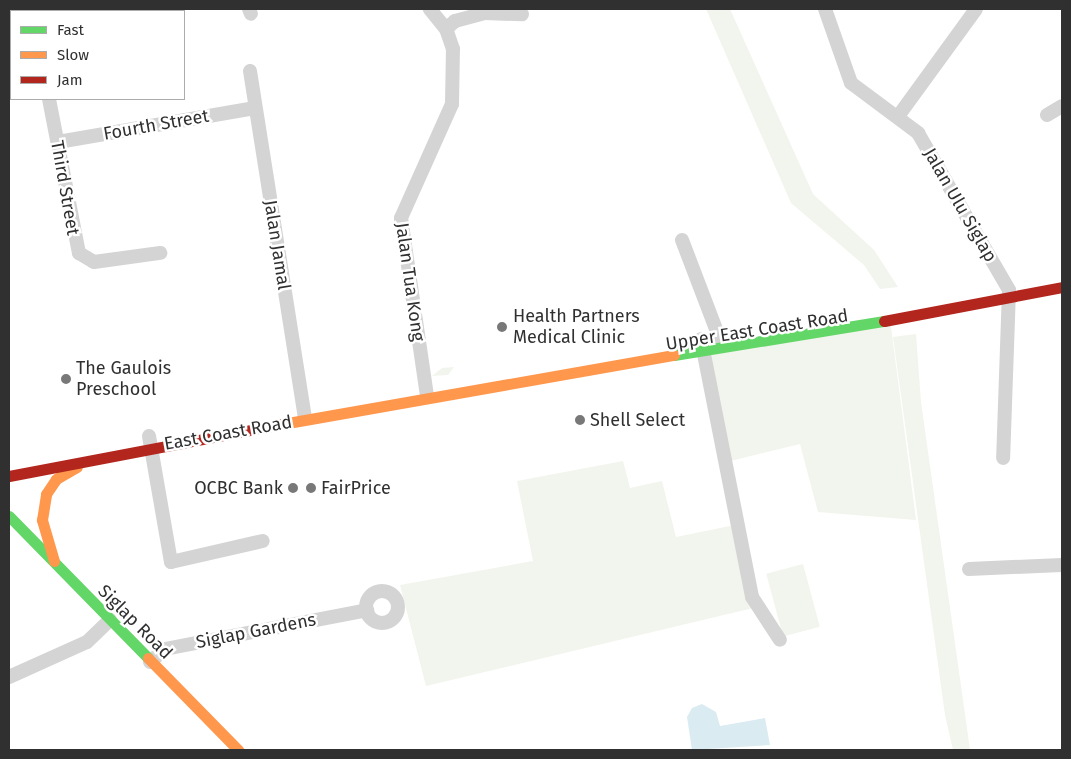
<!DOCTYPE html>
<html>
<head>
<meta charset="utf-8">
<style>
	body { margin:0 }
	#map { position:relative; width:1071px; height:759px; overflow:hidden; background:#fff; font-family:"Fira Sans",sans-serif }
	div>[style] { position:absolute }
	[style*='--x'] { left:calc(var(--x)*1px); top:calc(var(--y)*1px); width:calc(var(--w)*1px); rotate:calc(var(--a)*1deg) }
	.green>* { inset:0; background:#f2f5ed; transform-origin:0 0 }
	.water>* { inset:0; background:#dbebf2 }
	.street>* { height:14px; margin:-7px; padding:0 7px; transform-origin:7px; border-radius:7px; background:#d4d4d4 }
	.street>.ring { margin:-7px; padding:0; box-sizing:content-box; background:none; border:14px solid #d4d4d4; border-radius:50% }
	.fast>* { height:11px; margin:-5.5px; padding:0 5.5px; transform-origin:5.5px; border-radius:5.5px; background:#63d668 }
	.slow>* { height:11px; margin:-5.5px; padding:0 5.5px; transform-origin:5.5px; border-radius:5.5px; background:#ff974d }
	.jam>* { height:11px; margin:-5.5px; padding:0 5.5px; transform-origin:5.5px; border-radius:5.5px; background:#b3261e }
	.dots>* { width:14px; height:14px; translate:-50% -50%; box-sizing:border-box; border:2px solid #fff; border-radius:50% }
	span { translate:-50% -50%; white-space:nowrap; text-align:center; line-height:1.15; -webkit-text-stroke:5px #fff; paint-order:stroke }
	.street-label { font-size:18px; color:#303030 }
	.poi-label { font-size:18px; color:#303030 }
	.left { translate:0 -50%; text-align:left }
	.right { translate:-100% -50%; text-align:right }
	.frame { position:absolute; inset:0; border:10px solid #303030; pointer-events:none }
	.legend { position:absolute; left:10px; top:10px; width:175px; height:90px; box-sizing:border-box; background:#fff; border:1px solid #acacac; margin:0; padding:6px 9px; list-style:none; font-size:15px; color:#303030 }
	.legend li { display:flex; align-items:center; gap:10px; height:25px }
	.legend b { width:25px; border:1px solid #acacac }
</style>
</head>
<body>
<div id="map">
	<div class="green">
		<i style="clip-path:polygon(706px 9px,730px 9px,813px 194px,874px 250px,898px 287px,880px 289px,864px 265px,791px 203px)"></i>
		<i style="clip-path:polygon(890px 319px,916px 520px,818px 512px,800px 444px,722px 463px,700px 352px)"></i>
		<i style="clip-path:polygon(916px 334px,921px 402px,970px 750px,953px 750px,945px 715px,893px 337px)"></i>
		<i style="clip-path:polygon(454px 367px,448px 375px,432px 376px,442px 368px)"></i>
		<i style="clip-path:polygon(623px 461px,630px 488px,662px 481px,676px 537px,735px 525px,753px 608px,426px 686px,400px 585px,533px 561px,517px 481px)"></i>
		<i style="left:803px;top:564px;width:65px;height:38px;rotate:75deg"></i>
	</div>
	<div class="water">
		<i style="clip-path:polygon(702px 704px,716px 712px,720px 726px,765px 718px,770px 745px,692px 750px,687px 717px,692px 708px)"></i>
	</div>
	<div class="street">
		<i style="--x:31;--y:9;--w:2;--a:63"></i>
		<i style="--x:249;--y:9;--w:5;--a:68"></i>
		<i style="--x:825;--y:9;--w:78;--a:70.6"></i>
		<i style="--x:851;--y:83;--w:84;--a:36.7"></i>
		<i style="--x:918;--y:133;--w:181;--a:59.9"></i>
		<i style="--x:1009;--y:290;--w:168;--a:92"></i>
		<i style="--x:446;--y:29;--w:12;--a:-42"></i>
		<i style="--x:455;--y:21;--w:31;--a:-15"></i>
		<i style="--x:485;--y:13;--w:37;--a:2"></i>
		<i style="--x:9;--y:69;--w:2;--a:0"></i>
		<i style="--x:250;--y:71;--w:352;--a:81"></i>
		<i style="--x:49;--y:99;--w:157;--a:79"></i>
		<i style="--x:79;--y:253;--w:17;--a:31"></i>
		<i style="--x:94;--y:262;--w:67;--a:-7.8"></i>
		<i style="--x:899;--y:115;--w:131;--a:-54"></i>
		<i style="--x:1047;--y:115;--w:17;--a:-31"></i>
		<i style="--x:58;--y:142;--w:200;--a:-9.8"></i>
		<i style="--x:682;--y:240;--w:112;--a:69.1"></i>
		<i style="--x:701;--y:339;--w:263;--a:78.8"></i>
		<i style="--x:752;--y:597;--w:51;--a:56.9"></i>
		<i style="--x:427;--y:396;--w:180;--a:-98.3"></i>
		<i style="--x:401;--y:218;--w:125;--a:-65.9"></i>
		<i style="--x:452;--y:104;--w:55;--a:-89"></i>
		<i style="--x:453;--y:49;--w:21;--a:-109"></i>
		<i style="--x:446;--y:29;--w:26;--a:-129"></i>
		<i style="--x:149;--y:436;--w:128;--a:80.1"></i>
		<i style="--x:171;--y:562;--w:94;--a:-12.9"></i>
		<i style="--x:969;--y:569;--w:93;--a:-2.5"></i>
		<i class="ring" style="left:366px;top:591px;width:18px;height:18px"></i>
		<i style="--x:150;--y:662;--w:20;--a:-41"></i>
		<i style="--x:165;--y:649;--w:206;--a:-10.9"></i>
		<i style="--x:9;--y:677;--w:85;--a:-24.2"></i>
		<i style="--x:87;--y:642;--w:32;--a:-44"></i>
	</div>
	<div class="fast">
		<i style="--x:674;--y:355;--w:213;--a:-9.2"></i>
		<i style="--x:9;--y:516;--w:199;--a:45.6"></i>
	</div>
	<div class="slow">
		<i style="--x:282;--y:424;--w:398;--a:-10"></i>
		<i style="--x:54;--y:561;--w:43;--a:-106.3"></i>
		<i style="--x:42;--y:520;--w:26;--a:-81"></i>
		<i style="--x:46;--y:494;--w:18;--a:-56"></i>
		<i style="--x:56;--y:479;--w:24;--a:-30"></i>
		<i style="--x:148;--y:658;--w:129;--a:45.6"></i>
	</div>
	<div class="jam">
		<i style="--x:884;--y:321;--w:181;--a:-10.8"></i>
		<i style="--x:9;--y:476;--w:278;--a:-10.8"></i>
	</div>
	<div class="dots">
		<i style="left:502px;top:327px;background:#787878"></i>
		<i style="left:66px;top:379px;background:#787878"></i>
		<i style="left:580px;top:420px;background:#787878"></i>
		<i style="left:293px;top:488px;background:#787878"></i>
		<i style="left:311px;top:488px;background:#787878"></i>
	</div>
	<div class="street-label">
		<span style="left:156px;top:125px;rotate:-10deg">Fourth Street</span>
		<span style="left:65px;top:188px;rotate:80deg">Third Street</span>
		<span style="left:960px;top:205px;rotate:60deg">Jalan Ulu Siglap</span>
		<span style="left:277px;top:245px;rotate:81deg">Jalan Jamal</span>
		<span style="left:410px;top:282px;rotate:82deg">Jalan Tua Kong</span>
		<span style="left:757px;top:330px;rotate:-9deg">Upper East Coast Road</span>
		<span style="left:228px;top:433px;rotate:-10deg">East Coast Road</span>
		<span style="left:135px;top:622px;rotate:45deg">Siglap Road</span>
		<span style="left:256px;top:631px;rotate:-11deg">Siglap Gardens</span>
	</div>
	<div class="poi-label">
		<span class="left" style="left:513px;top:327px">Health Partners<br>Medical Clinic</span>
		<span class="left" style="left:76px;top:379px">The Gaulois<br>Preschool</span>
		<span class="left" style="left:590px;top:420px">Shell Select</span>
		<span class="right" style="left:283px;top:488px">OCBC Bank</span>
		<span class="left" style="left:321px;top:488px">FairPrice</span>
	</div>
	<div class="frame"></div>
	<ul class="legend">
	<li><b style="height:6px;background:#63d668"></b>Fast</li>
	<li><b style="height:6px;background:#ff974d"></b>Slow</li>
	<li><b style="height:6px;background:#b3261e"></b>Jam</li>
	</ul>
</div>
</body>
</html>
